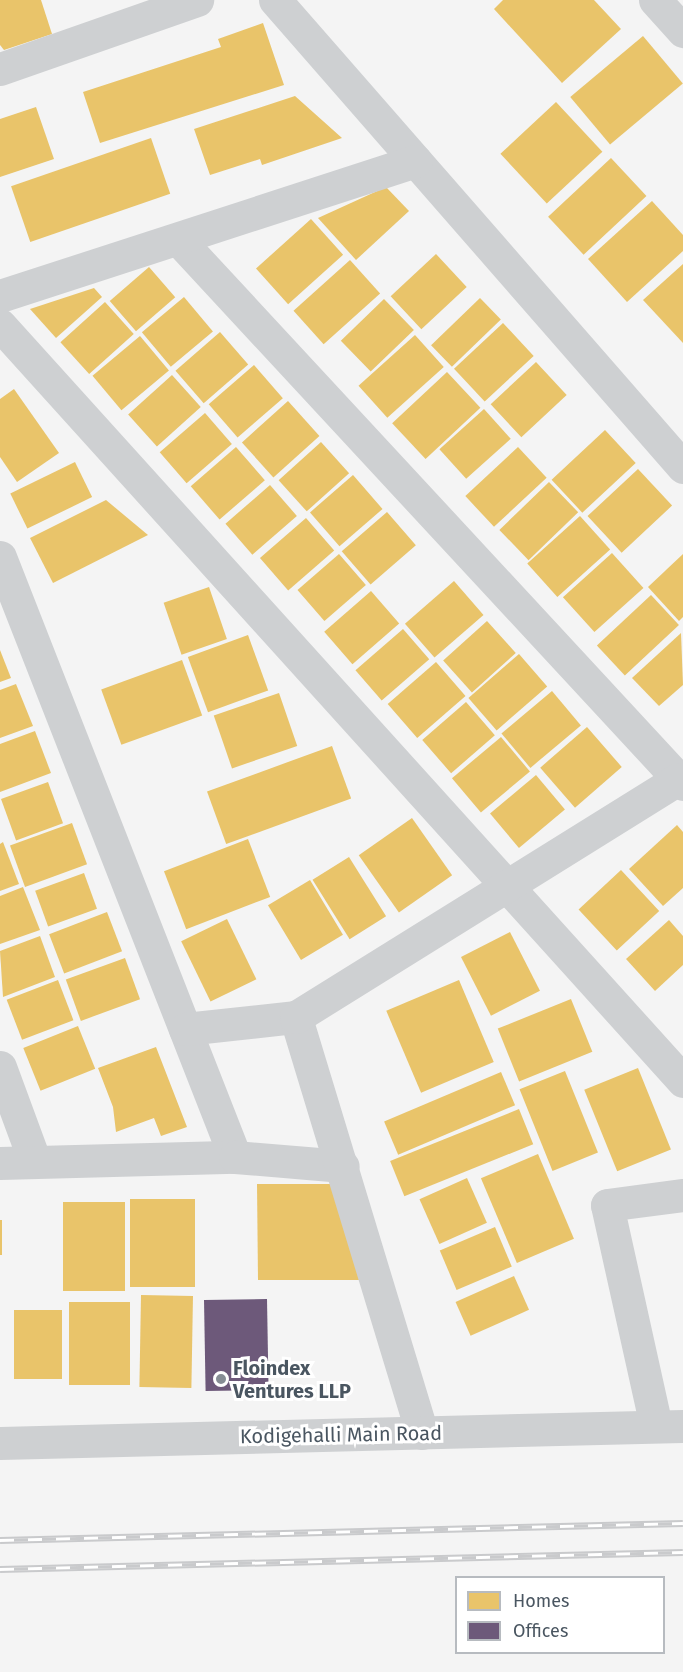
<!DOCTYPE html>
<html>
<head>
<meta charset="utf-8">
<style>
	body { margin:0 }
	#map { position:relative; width:683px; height:1672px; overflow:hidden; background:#f4f4f4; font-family:"Fira Sans",sans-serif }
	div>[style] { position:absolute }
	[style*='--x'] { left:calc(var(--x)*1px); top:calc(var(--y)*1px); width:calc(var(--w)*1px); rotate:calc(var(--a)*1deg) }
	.homes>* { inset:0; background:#e9c46a; transform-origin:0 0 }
	.offices>* { inset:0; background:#6d597a; transform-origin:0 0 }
	.minor>* { height:33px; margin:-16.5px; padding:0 16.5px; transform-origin:16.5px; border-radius:16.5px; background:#ced0d2 }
	.tertiary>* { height:33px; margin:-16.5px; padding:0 16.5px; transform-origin:16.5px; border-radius:16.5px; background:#ced0d2 }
	.rail>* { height:7px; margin-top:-3.5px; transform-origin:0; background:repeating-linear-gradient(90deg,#fff 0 14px,#c9cacc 0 28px); box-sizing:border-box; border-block:2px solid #c9cacc }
	.dots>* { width:16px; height:16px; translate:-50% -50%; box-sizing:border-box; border:3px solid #fff; border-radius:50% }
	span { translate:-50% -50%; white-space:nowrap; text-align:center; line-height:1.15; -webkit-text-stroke:6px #fff; paint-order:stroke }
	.poi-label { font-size:20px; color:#4a5661; font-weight:700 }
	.left { translate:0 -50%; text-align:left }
	.street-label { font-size:20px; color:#4a5661 }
	.legend { position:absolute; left:455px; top:1576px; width:210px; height:78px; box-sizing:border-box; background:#fff; border:2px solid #b7bbc0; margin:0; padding:8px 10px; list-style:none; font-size:18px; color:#4a5661 }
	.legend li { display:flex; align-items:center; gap:12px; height:30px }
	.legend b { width:30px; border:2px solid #b7bbc0 }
</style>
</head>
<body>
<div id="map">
	<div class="homes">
		<i style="clip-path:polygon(0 0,41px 0,52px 34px,4px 50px,0 45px)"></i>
		<i style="clip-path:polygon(503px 0,594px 0,621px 29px,562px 83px,494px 9px)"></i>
		<i style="clip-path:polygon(263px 23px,284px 85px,100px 143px,83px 92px,221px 47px,218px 39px)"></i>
		<i style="left:643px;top:36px;width:62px;height:95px;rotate:50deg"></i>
		<i style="clip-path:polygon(295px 96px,342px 138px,262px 165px,260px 159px,210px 175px,194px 129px)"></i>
		<i style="left:556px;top:102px;width:68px;height:76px;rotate:47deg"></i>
		<i style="clip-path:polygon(36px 107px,54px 159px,0 177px,0 119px)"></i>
		<i style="left:151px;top:138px;width:59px;height:148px;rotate:71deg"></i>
		<i style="left:611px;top:158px;width:52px;height:86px;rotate:47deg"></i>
		<i style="clip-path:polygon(386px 187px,409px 211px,356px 260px,318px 218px)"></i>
		<i style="clip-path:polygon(652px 201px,683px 235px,683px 251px,627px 302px,588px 259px)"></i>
		<i style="left:311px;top:219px;width:48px;height:74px;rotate:48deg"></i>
		<i style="left:436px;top:254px;width:45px;height:62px;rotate:47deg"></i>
		<i style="left:350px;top:260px;width:45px;height:76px;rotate:48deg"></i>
		<i style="clip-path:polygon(683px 264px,683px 343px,643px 300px)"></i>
		<i style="left:149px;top:267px;width:40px;height:52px;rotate:49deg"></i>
		<i style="clip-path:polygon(94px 288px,102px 297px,56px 338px,30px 309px)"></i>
		<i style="left:184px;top:297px;width:45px;height:55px;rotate:50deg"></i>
		<i style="left:480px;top:298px;width:30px;height:68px;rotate:46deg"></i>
		<i style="left:384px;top:299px;width:43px;height:60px;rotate:46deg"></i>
		<i style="left:105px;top:302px;width:43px;height:60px;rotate:48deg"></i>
		<i style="left:503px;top:323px;width:45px;height:67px;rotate:47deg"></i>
		<i style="left:220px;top:332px;width:43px;height:59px;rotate:49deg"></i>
		<i style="left:415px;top:335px;width:43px;height:76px;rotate:48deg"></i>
		<i style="left:140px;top:336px;width:45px;height:62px;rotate:50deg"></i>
		<i style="left:536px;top:362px;width:45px;height:62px;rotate:47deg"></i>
		<i style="left:254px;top:365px;width:44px;height:60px;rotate:49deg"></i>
		<i style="left:447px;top:372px;width:49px;height:75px;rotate:47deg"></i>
		<i style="left:172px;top:375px;width:43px;height:59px;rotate:48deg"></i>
		<i style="clip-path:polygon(14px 389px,59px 453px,17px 482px,0 457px,0 399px)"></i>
		<i style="left:288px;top:401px;width:47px;height:62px;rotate:48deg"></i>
		<i style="left:484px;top:409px;width:40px;height:60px;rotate:48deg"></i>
		<i style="left:205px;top:413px;width:41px;height:60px;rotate:49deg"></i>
		<i style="left:605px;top:430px;width:45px;height:73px;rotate:47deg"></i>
		<i style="left:321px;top:442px;width:42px;height:57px;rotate:48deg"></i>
		<i style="left:236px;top:447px;width:44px;height:60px;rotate:49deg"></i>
		<i style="left:518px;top:447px;width:42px;height:72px;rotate:47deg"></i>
		<i style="left:75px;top:462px;width:39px;height:72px;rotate:64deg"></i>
		<i style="left:638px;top:469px;width:50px;height:69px;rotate:47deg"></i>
		<i style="left:353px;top:475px;width:45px;height:57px;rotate:49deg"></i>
		<i style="left:549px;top:482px;width:42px;height:69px;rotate:46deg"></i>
		<i style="left:270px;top:485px;width:41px;height:59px;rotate:49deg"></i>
		<i style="clip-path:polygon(106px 500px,148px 535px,53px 583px,30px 538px)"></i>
		<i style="left:387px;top:512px;width:44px;height:60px;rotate:49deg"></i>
		<i style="left:580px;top:516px;width:45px;height:71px;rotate:48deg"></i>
		<i style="left:306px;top:518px;width:43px;height:61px;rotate:49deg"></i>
		<i style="left:612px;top:553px;width:47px;height:66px;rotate:48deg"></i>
		<i style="left:339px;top:554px;width:41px;height:55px;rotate:49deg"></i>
		<i style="clip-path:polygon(683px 554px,683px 617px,679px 621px,648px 587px)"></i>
		<i style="left:454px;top:581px;width:45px;height:65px;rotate:49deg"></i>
		<i style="left:209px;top:587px;width:55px;height:48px;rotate:71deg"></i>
		<i style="left:371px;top:591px;width:43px;height:62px;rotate:49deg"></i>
		<i style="left:651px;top:595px;width:41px;height:74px;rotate:47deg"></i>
		<i style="left:487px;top:621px;width:43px;height:59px;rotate:48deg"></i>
		<i style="left:403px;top:629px;width:40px;height:63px;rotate:49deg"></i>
		<i style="clip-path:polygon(681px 633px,683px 685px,659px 706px,632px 678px)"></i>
		<i style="left:248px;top:635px;width:59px;height:64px;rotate:70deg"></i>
		<i style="clip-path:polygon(0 650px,11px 678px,0 682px)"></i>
		<i style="left:519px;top:654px;width:43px;height:67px;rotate:49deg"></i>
		<i style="left:182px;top:660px;width:59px;height:86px;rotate:70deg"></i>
		<i style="left:436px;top:662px;width:45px;height:64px;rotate:49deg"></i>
		<i style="clip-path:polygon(16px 684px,33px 726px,0 738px,0 690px)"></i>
		<i style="left:552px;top:691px;width:45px;height:66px;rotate:50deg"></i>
		<i style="left:279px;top:693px;width:56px;height:69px;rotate:71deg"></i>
		<i style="left:466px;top:702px;width:44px;height:58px;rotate:49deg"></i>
		<i style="left:587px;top:727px;width:53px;height:62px;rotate:49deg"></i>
		<i style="clip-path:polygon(35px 731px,51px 773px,0 792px,0 744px)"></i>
		<i style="left:501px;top:737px;width:45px;height:64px;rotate:50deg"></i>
		<i style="left:332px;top:746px;width:56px;height:133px;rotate:70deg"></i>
		<i style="left:536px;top:775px;width:45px;height:60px;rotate:50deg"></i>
		<i style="left:48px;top:782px;width:44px;height:50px;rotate:70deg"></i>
		<i style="left:412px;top:818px;width:70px;height:65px;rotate:55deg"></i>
		<i style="left:72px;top:823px;width:44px;height:66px;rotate:70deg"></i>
		<i style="clip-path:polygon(677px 825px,683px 832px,683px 888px,663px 906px,629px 869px)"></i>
		<i style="left:248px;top:839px;width:62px;height:90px;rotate:69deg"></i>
		<i style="clip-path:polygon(3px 842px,19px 884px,0 891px,0 844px)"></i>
		<i style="left:349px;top:857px;width:70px;height:43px;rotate:58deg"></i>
		<i style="left:621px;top:870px;width:56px;height:58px;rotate:47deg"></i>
		<i style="left:84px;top:873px;width:38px;height:52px;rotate:70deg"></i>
		<i style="left:310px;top:880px;width:64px;height:49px;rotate:59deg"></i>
		<i style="clip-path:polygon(23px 887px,40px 930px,0 944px,0 896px)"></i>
		<i style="left:107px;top:912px;width:42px;height:62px;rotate:69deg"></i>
		<i style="left:227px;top:919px;width:67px;height:51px;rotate:64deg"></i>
		<i style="clip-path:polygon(669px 920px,683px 936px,683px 965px,655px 991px,626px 959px)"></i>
		<i style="left:510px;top:932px;width:66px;height:55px;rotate:63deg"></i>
		<i style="clip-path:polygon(40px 936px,55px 977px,3px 997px,0 951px)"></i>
		<i style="left:125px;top:958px;width:44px;height:63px;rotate:70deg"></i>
		<i style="left:58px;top:980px;width:43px;height:55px;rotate:69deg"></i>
		<i style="left:459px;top:980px;width:89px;height:79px;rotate:67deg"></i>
		<i style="left:571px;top:999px;width:57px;height:79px;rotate:68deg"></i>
		<i style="left:78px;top:1026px;width:46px;height:59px;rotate:68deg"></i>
		<i style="clip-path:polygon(156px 1047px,187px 1127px,161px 1136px,154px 1118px,116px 1132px,113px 1107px,98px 1068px)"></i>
		<i style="left:638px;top:1068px;width:88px;height:58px;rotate:68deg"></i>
		<i style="left:565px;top:1071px;width:88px;height:49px;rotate:68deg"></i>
		<i style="left:501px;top:1072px;width:36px;height:127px;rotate:67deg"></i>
		<i style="left:519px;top:1109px;width:38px;height:139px;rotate:68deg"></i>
		<i style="left:538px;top:1154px;width:92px;height:62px;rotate:67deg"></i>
		<i style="left:467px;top:1178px;width:49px;height:52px;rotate:66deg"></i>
		<i style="clip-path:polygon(257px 1184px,331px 1184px,365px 1280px,258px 1280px)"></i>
		<i style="left:130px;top:1199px;width:65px;height:88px"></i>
		<i style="left:63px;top:1202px;width:62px;height:89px"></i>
		<i style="left:0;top:1220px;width:2px;height:35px"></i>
		<i style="left:495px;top:1227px;width:43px;height:60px;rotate:67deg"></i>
		<i style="left:514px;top:1276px;width:37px;height:64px;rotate:66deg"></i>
		<i style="left:141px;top:1295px;width:52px;height:92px;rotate:1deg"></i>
		<i style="left:69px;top:1302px;width:61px;height:83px"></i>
		<i style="left:14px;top:1310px;width:48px;height:69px"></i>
	</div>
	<div class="offices">
		<i style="left:267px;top:1299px;width:91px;height:63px;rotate:89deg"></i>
	</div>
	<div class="minor">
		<i style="--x:275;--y:0;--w:620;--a:48.86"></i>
		<i style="--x:655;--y:0;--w:42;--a:47.9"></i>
		<i style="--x:0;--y:69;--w:209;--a:-19.3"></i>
		<i style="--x:178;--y:239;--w:743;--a:47.18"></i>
		<i style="--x:0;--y:296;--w:437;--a:-18"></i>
		<i style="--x:0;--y:325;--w:1019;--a:47.9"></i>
		<i style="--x:0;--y:557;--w:644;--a:68.61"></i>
		<i style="--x:185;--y:1029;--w:112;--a:-6.2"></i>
		<i style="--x:0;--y:1067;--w:101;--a:69.8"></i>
		<i style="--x:0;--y:1163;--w:235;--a:-1.5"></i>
		<i style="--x:235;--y:1157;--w:108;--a:4.8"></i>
		<i style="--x:656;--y:1426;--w:226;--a:-102.5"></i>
		<i style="--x:607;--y:1205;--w:77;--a:-7.5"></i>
		<i style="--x:422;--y:1433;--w:435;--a:-106.9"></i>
		<i style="--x:296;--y:1017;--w:450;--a:-31.9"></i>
	</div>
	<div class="tertiary">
		<i style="--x:0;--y:1443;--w:683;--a:-1.43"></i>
	</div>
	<div class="rail">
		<i style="--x:0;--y:1540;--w:683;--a:-1.43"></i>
		<i style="--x:0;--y:1569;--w:683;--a:-1.43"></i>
	</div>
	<div class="dots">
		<i style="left:221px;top:1379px;background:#868d94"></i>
	</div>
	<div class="poi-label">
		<span class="left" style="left:233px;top:1380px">Floindex<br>Ventures LLP</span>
	</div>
	<div class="street-label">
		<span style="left:341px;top:1435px;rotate:-1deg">Kodigehalli Main Road</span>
	</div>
	<ul class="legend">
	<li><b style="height:16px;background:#e9c46a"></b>Homes</li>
	<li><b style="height:16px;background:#6d597a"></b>Offices</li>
	</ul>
</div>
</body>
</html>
